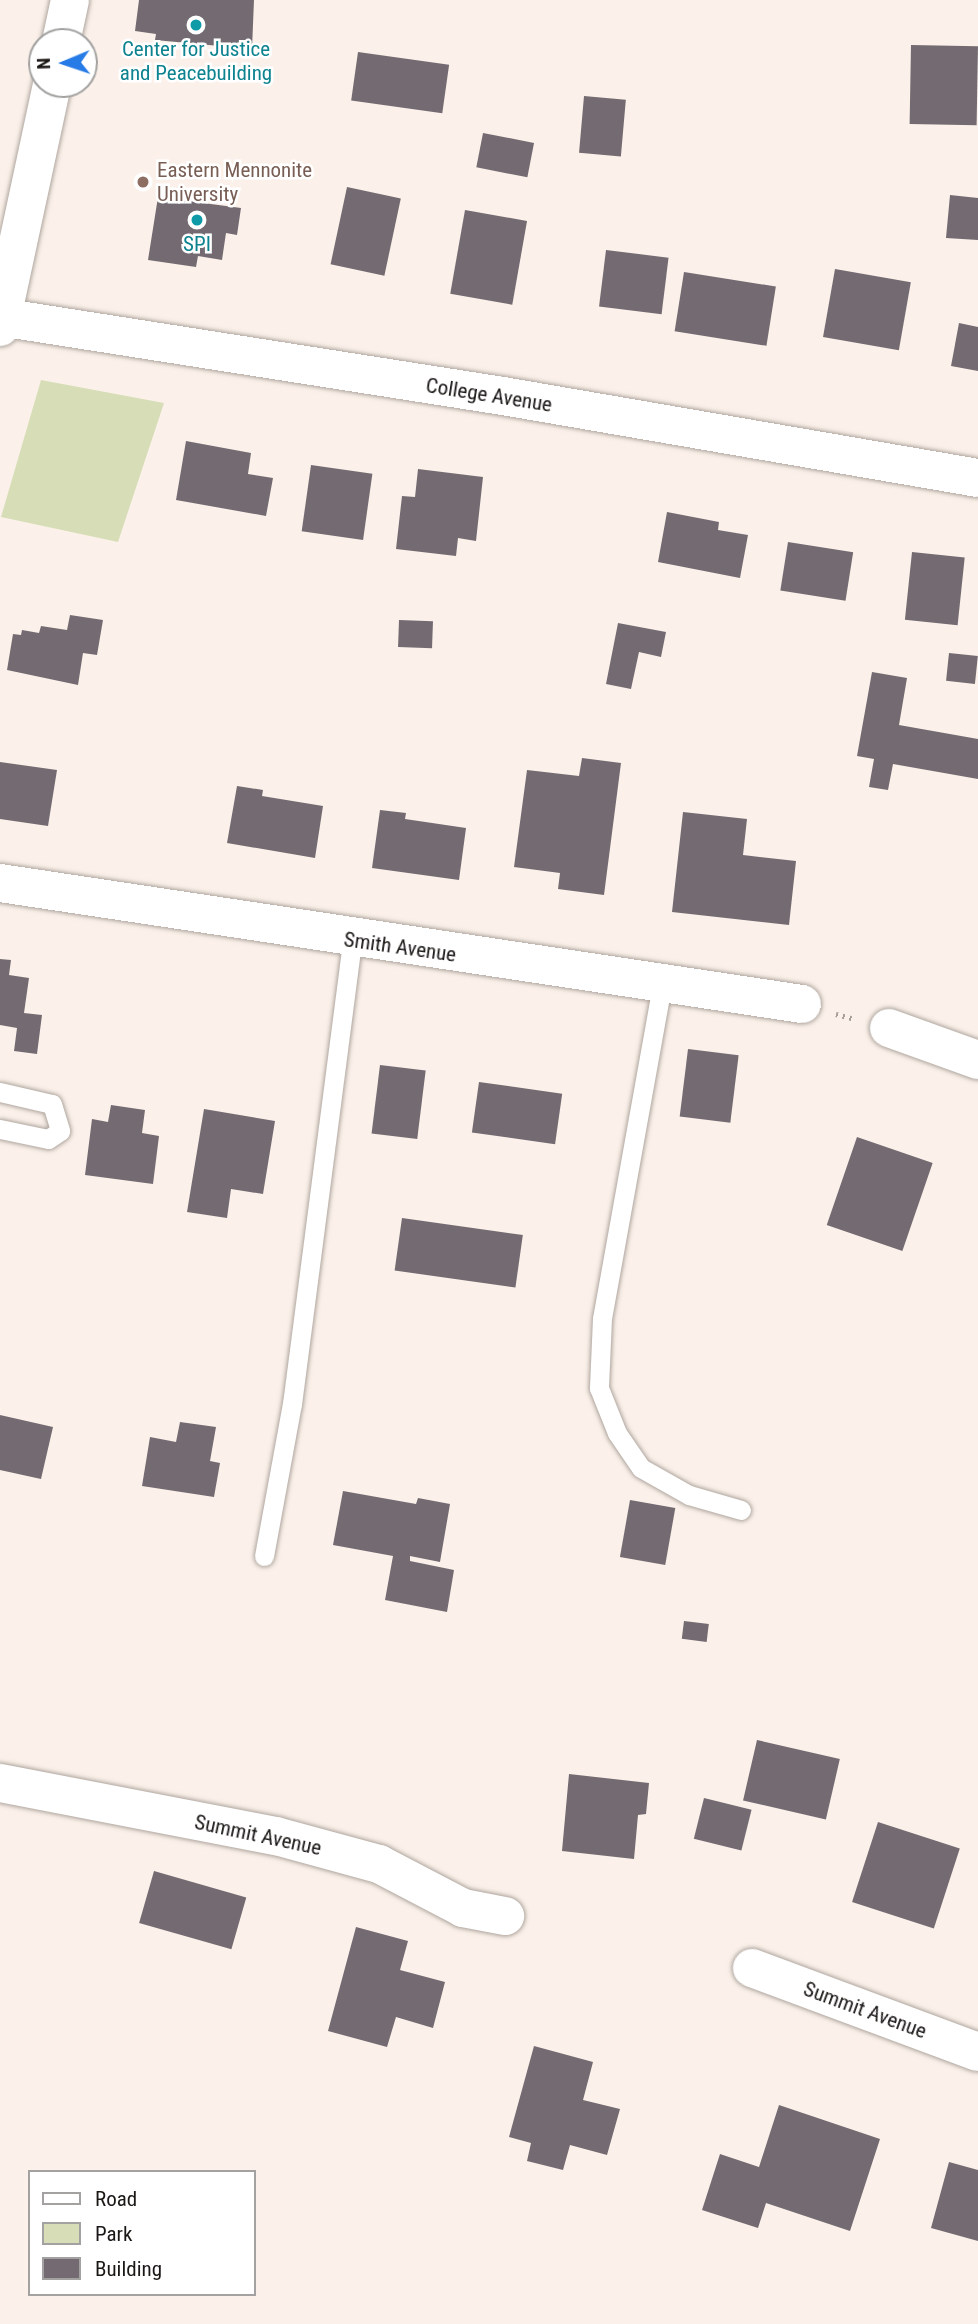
<!DOCTYPE html>
<html>
<head>
<meta charset="utf-8">
<style>
	body { margin:0 }
	#map { position:relative; width:978px; height:2324px; overflow:hidden; background:#fbf1ea; font-family:"Roboto Condensed",sans-serif }
	div>[style] { position:absolute }
	[style*='--x'] { left:calc(var(--x)*1px); top:calc(var(--y)*1px); width:calc(var(--w)*1px); rotate:calc(var(--a)*1deg) }
	.green>* { inset:0; background:#d7deb7 }
	.building>* { inset:0; background:#736b71; transform-origin:0 0 }
	.path>* { height:4.5px; margin-top:-2.25px; transform-origin:0; background:repeating-linear-gradient(90deg,#a69f9a 0 2px,transparent 0 7px) }
	.roads { filter:drop-shadow(0 0 2px #afa69f) drop-shadow(0 0 2px #afa69f) }
	.lane>* { height:19px; margin:-9.5px; padding:0 9.5px; transform-origin:9.5px; border-radius:9.5px; background:#fff }
	.street>* { height:38px; margin:-19px; padding:0 19px; transform-origin:19px; border-radius:19px; background:#fff }
	.secondary>* { height:38px; margin:-19px; padding:0 19px; transform-origin:19px; border-radius:19px; background:#fff }
	.dots>* { width:19px; height:19px; translate:-50% -50%; box-sizing:border-box; border:4px solid #fff; border-radius:50% }
	span { translate:-50% -50%; white-space:nowrap; text-align:center; line-height:1.15; -webkit-text-stroke:5px #fff; paint-order:stroke }
	.culture-label { font-size:21px; color:#0d838f }
	.education-label { font-size:21px; color:#785e54 }
	.left { translate:0 -50%; text-align:left }
	.street-label { font-size:21px; color:#1a1715 }
	.legend { position:absolute; left:28px; top:2170px; width:228px; height:126px; box-sizing:border-box; background:#fff; border:2px solid #a3a2a1; margin:0; padding:9px 12px; list-style:none; font-size:21px; color:#1a1715 }
	.legend li { display:flex; align-items:center; gap:14px; height:35px }
	.legend b { width:35px; border:2px solid #a3a2a1 }
	.north { position:absolute; left:28px; top:28px; width:70px; height:70px; box-sizing:border-box; background:#fff; border:2px solid #a3a2a1; border-radius:50%; rotate:268deg; font-size:19px; font-weight:700; line-height:28px; text-align:center; color:#1a1715 }
	.north::after { content:''; display:block; margin:auto; width:24px; height:32px; background:#277be6; clip-path:polygon(50% 0,100% 100%,50% 72%,0 100%) }
</style>
</head>
<body>
<div id="map">
	<div class="green">
		<i style="clip-path:polygon(41px 380px,164px 403px,118px 542px,1px 517px)"></i>
	</div>
	<div class="building">
		<i style="clip-path:polygon(139px 0,254px 0,252px 49px,155px 40px,156px 34px,135px 31px)"></i>
		<i style="left:911px;top:45px;width:67px;height:79px;rotate:1deg"></i>
		<i style="left:358px;top:52px;width:92px;height:49px;rotate:8deg"></i>
		<i style="left:584px;top:96px;width:42px;height:57px;rotate:5deg"></i>
		<i style="left:483px;top:133px;width:52px;height:35px;rotate:11deg"></i>
		<i style="left:347px;top:187px;width:55px;height:79px;rotate:12deg"></i>
		<i style="clip-path:polygon(950px 195px,978px 198px,978px 240px,946px 238px)"></i>
		<i style="clip-path:polygon(158px 197px,241px 208px,237px 235px,226px 233px,222px 260px,198px 256px,196px 267px,148px 260px)"></i>
		<i style="left:465px;top:210px;width:63px;height:85px;rotate:10deg"></i>
		<i style="left:606px;top:250px;width:63px;height:57px;rotate:7deg"></i>
		<i style="left:835px;top:269px;width:77px;height:69px;rotate:10deg"></i>
		<i style="left:684px;top:272px;width:93px;height:60px;rotate:9deg"></i>
		<i style="clip-path:polygon(959px 323px,978px 327px,978px 371px,951px 366px)"></i>
		<i style="clip-path:polygon(186px 441px,251px 453px,248px 474px,273px 478px,266px 516px,176px 500px)"></i>
		<i style="left:311px;top:465px;width:62px;height:67px;rotate:8deg"></i>
		<i style="clip-path:polygon(418px 469px,483px 477px,476px 541px,458px 538px,456px 556px,396px 549px,402px 496px,415px 497px)"></i>
		<i style="clip-path:polygon(667px 512px,719px 522px,718px 530px,748px 535px,740px 578px,658px 562px)"></i>
		<i style="left:788px;top:542px;width:66px;height:49px;rotate:9deg"></i>
		<i style="left:912px;top:552px;width:53px;height:68px;rotate:6deg"></i>
		<i style="clip-path:polygon(70px 615px,103px 620px,97px 655px,83px 653px,78px 685px,7px 670px,13px 634px,21px 635px,22px 630px,39px 633px,41px 626px,67px 630px)"></i>
		<i style="left:399px;top:620px;width:34px;height:27px;rotate:2deg"></i>
		<i style="clip-path:polygon(618px 623px,666px 632px,661px 657px,639px 652px,631px 689px,606px 684px)"></i>
		<i style="left:949px;top:653px;width:29px;height:28px;rotate:6deg"></i>
		<i style="clip-path:polygon(872px 672px,907px 678px,899px 725px,978px 739px,978px 779px,893px 764px,888px 790px,869px 787px,874px 759px,857px 756px)"></i>
		<i style="clip-path:polygon(582px 758px,621px 763px,604px 895px,558px 889px,560px 873px,514px 867px,527px 770px,579px 776px)"></i>
		<i style="clip-path:polygon(0 762px,57px 770px,48px 826px,0 819px)"></i>
		<i style="clip-path:polygon(237px 786px,263px 790px,262px 796px,323px 806px,315px 858px,227px 843px)"></i>
		<i style="clip-path:polygon(380px 810px,406px 813px,405px 819px,466px 828px,459px 880px,372px 868px)"></i>
		<i style="clip-path:polygon(683px 812px,747px 819px,743px 855px,796px 861px,789px 925px,672px 912px)"></i>
		<i style="clip-path:polygon(0 959px,11px 960px,9px 975px,29px 978px,24px 1013px,42px 1015px,37px 1054px,14px 1051px,17px 1028px,0 1025px)"></i>
		<i style="left:688px;top:1049px;width:51px;height:68px;rotate:7deg"></i>
		<i style="left:380px;top:1065px;width:46px;height:69px;rotate:7deg"></i>
		<i style="left:479px;top:1082px;width:84px;height:51px;rotate:8deg"></i>
		<i style="clip-path:polygon(111px 1105px,145px 1110px,142px 1133px,159px 1136px,153px 1184px,85px 1175px,92px 1119px,108px 1122px)"></i>
		<i style="clip-path:polygon(204px 1109px,275px 1121px,263px 1194px,231px 1189px,227px 1218px,187px 1212px)"></i>
		<i style="left:857px;top:1137px;width:80px;height:93px;rotate:19deg"></i>
		<i style="left:402px;top:1218px;width:122px;height:53px;rotate:8deg"></i>
		<i style="clip-path:polygon(0 1415px,53px 1427px,41px 1479px,0 1470px)"></i>
		<i style="clip-path:polygon(180px 1422px,216px 1427px,210px 1461px,220px 1463px,214px 1497px,142px 1486px,150px 1437px,176px 1442px)"></i>
		<i style="clip-path:polygon(343px 1491px,416px 1504px,418px 1498px,450px 1504px,440px 1562px,410px 1556px,410px 1561px,454px 1570px,447px 1612px,385px 1600px,393px 1556px,333px 1545px)"></i>
		<i style="left:630px;top:1500px;width:46px;height:58px;rotate:10deg"></i>
		<i style="left:684px;top:1621px;width:25px;height:18px;rotate:7deg"></i>
		<i style="left:757px;top:1740px;width:85px;height:62px;rotate:13deg"></i>
		<i style="clip-path:polygon(569px 1774px,649px 1783px,646px 1814px,638px 1815px,634px 1859px,562px 1851px)"></i>
		<i style="left:704px;top:1798px;width:49px;height:42px;rotate:14deg"></i>
		<i style="left:878px;top:1822px;width:86px;height:84px;rotate:18deg"></i>
		<i style="left:154px;top:1871px;width:96px;height:54px;rotate:16deg"></i>
		<i style="clip-path:polygon(356px 1927px,408px 1941px,400px 1970px,445px 1982px,433px 2028px,396px 2017px,387px 2047px,328px 2031px)"></i>
		<i style="clip-path:polygon(534px 2046px,593px 2062px,583px 2100px,620px 2109px,607px 2155px,570px 2145px,563px 2170px,527px 2161px,531px 2143px,509px 2137px)"></i>
		<i style="clip-path:polygon(779px 2105px,880px 2139px,850px 2231px,766px 2203px,758px 2228px,702px 2210px,720px 2154px,759px 2167px)"></i>
		<i style="clip-path:polygon(949px 2162px,978px 2170px,978px 2241px,931px 2228px)"></i>
	</div>
	<div class="path">
		<i style="--x:836;--y:1014;--w:20;--a:15"></i>
	</div>
	<div class="roads">
		<div class="lane">
			<i style="--x:662;--y:985;--w:338;--a:100.2"></i>
			<i style="--x:602;--y:1318;--w:70;--a:92.5"></i>
			<i style="--x:599;--y:1388;--w:48;--a:68.2"></i>
			<i style="--x:617;--y:1433;--w:42;--a:55.6"></i>
			<i style="--x:641;--y:1468;--w:55;--a:29.4"></i>
			<i style="--x:689;--y:1495;--w:54;--a:16.1"></i>
			<i style="--x:0;--y:1092;--w:53;--a:13"></i>
			<i style="--x:52;--y:1104;--w:28;--a:73"></i>
			<i style="--x:60;--y:1131;--w:14;--a:146"></i>
			<i style="--x:48;--y:1139;--w:49;--a:-168.2"></i>
			<i style="--x:264;--y:1556;--w:155;--a:-79.6"></i>
			<i style="--x:292;--y:1404;--w:468;--a:-82.6"></i>
		</div>
		<div class="street">
			<i style="--x:0;--y:317;--w:509;--a:8.93"></i>
			<i style="--x:503;--y:396;--w:482;--a:9.8"></i>
			<i style="--x:0;--y:883;--w:811;--a:8.58"></i>
			<i style="--x:889;--y:1028;--w:95;--a:19.8"></i>
			<i style="--x:0;--y:1783;--w:281;--a:10.9"></i>
			<i style="--x:276;--y:1836;--w:107;--a:15.2"></i>
			<i style="--x:379;--y:1864;--w:95;--a:27.6"></i>
			<i style="--x:463;--y:1908;--w:43;--a:10.8"></i>
			<i style="--x:752;--y:1968;--w:241;--a:20.4"></i>
		</div>
		<div class="secondary">
			<i style="--x:61;--y:42;--w:43;--a:-77.9"></i>
			<i style="--x:0;--y:327;--w:249;--a:-77.9"></i>
		</div>
	</div>
	<div class="dots">
		<i style="left:196px;top:25px;background:#0f9aa8"></i>
		<i style="left:143px;top:182px;background:#8d6e63"></i>
		<i style="left:197px;top:220px;background:#0f9aa8"></i>
	</div>
	<div class="culture-label">
		<span style="left:196px;top:61px">Center for Justice<br>and Peacebuilding</span>
		<span style="left:197px;top:244px">SPI</span>
	</div>
	<div class="education-label">
		<span class="left" style="left:157px;top:182px">Eastern Mennonite<br>University</span>
	</div>
	<div class="street-label">
		<span style="left:489px;top:395px;rotate:9deg">College Avenue</span>
		<span style="left:400px;top:947px;rotate:8deg">Smith Avenue</span>
		<span style="left:258px;top:1835px;rotate:12deg">Summit Avenue</span>
		<span style="left:865px;top:2010px;rotate:20deg">Summit Avenue</span>
	</div>
	<ul class="legend">
	<li><b style="height:9px;background:#fff"></b>Road</li>
	<li><b style="height:19px;background:#d7deb7"></b>Park</li>
	<li><b style="height:19px;background:#736b71"></b>Building</li>
	</ul>
	<div class="north">N</div>
</div>
</body>
</html>
